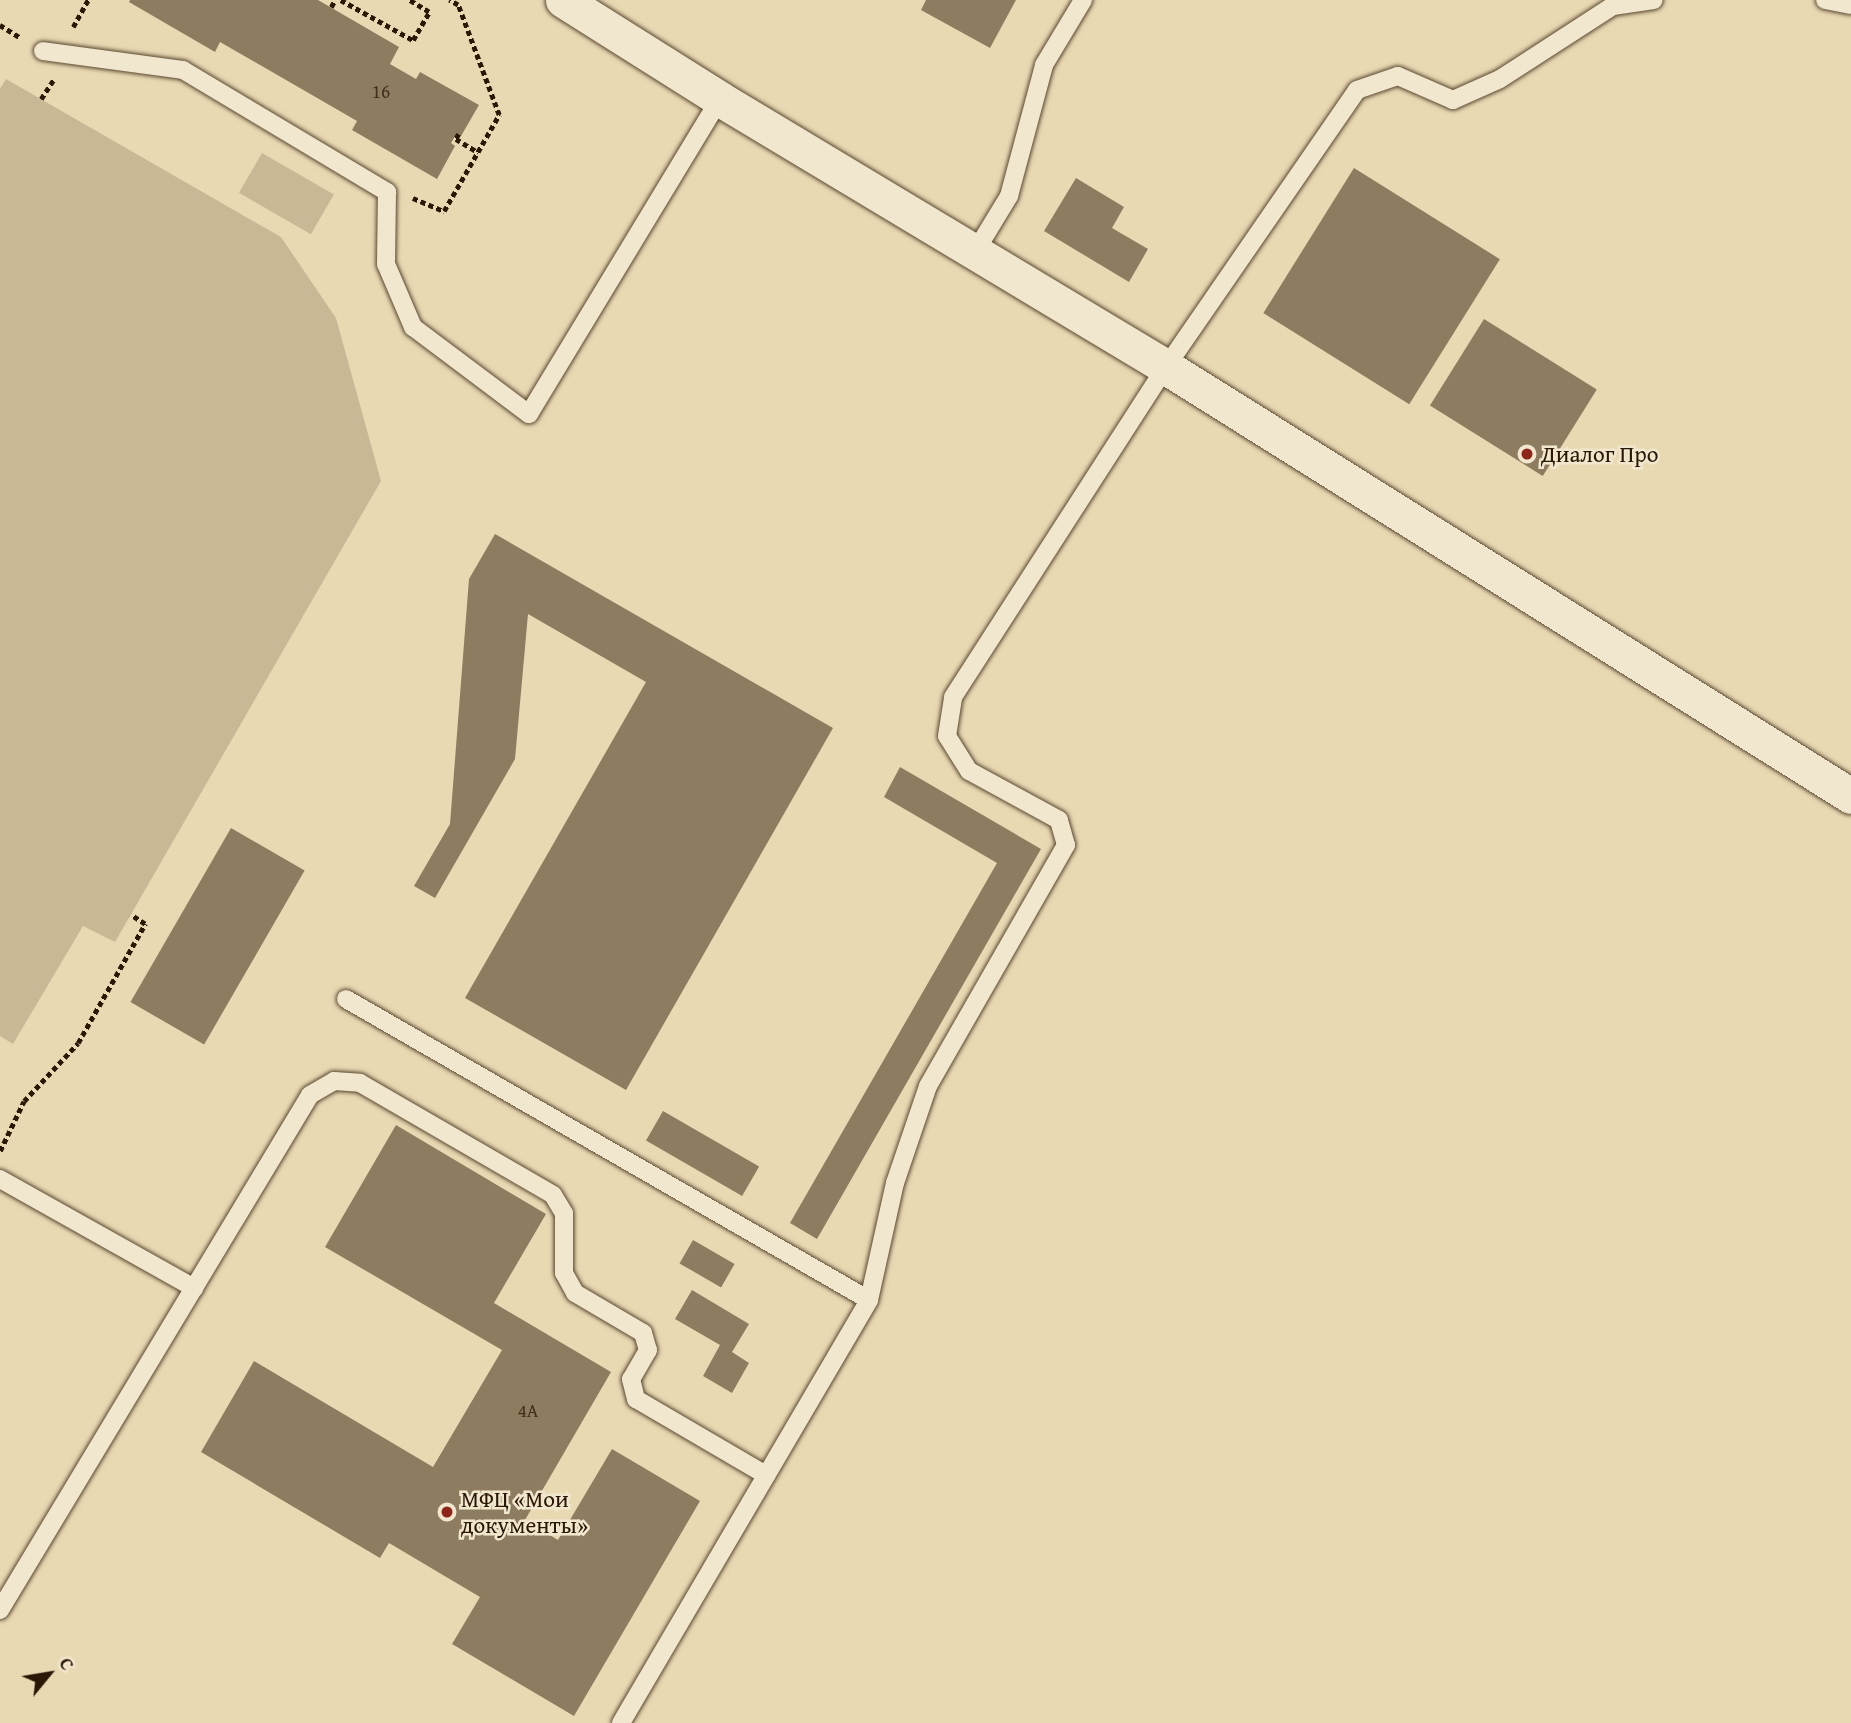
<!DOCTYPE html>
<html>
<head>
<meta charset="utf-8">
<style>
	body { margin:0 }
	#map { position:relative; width:1851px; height:1723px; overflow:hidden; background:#e9d9b3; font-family:"Gentium Book Plus",serif }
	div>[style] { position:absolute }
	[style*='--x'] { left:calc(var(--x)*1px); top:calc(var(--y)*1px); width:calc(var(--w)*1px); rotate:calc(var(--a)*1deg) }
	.green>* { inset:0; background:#c9b895; transform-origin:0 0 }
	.building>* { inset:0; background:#8d7c5f; transform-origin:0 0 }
	.path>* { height:4.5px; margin-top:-2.25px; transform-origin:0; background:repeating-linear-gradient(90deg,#2a1705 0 5px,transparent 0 8.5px) }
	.roads { filter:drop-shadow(0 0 2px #5a4830) drop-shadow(0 0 2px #5a4830) }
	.service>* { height:18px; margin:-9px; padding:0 9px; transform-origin:9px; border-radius:9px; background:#f1e6ce }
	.minor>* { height:35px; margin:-17.5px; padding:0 17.5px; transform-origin:17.5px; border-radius:17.5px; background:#f1e6ce }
	.dots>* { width:19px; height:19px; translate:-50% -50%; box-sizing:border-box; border:4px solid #f1e6ce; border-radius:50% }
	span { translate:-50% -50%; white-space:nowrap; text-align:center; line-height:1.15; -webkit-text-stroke:5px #f1e6ce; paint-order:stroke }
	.number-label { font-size:19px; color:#43301c }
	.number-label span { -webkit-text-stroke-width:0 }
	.poi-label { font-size:23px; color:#2a1705 }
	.left { translate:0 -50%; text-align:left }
	.north { position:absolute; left:14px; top:1639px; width:70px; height:70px; -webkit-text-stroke:5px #f1e6ce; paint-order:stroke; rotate:60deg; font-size:19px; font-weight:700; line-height:28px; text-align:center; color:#2a1705 }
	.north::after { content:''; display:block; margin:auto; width:24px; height:32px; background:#2a1705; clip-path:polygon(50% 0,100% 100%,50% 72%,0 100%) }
</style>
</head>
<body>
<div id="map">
	<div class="green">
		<i style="clip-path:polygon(6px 79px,281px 237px,336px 318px,381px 481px,115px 942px,83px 926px,13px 1044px,0 1036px,0 89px)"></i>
		<i style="left:262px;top:153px;width:83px;height:46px;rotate:30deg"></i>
	</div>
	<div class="building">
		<i style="clip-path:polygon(130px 0,318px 0,399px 47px,390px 64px,416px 79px,420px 72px,479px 105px,461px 136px,457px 133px,451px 143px,455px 146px,437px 179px,352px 130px,357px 121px,220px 42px,215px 52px,129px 2px)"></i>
		<i style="clip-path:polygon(926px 0,1016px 0,990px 48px,921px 10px)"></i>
		<i style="left:1354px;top:168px;width:172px;height:171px;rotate:32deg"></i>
		<i style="clip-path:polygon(1076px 178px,1124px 207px,1112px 228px,1148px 249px,1129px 282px,1044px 231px)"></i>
		<i style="left:1484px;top:319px;width:133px;height:102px;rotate:32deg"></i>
		<i style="clip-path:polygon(495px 534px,833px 728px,626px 1090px,465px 998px,646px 682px,528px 614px,515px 759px,435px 898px,414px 886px,450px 824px,469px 579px)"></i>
		<i style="clip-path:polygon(900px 767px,1041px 849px,817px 1239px,790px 1223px,997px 863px,884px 797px)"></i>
		<i style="left:231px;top:828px;width:85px;height:201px;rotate:30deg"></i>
		<i style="left:663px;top:1111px;width:111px;height:34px;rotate:30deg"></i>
		<i style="clip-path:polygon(396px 1125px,546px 1214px,494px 1303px,611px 1372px,525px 1520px,558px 1540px,612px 1449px,700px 1501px,574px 1716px,452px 1644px,480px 1597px,389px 1543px,380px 1558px,201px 1452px,254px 1361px,433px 1467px,502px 1350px,325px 1247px)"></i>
		<i style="left:693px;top:1240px;width:48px;height:27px;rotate:30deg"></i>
		<i style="clip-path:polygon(692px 1290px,749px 1324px,732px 1352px,749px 1363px,732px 1393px,703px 1376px,720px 1345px,675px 1319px)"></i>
	</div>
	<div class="path">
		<i style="--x:341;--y:0;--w:82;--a:29.1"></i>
		<i style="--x:413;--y:40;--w:32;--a:-60"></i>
		<i style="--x:429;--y:12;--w:23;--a:-149"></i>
		<i style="--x:331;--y:7;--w:8;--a:-60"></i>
		<i style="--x:0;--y:25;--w:25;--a:32"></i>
		<i style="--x:73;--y:27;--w:31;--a:-61"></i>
		<i style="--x:41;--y:99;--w:24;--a:-57"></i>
		<i style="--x:459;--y:134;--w:6;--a:121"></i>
		<i style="--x:456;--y:139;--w:26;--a:31"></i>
		<i style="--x:413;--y:198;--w:34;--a:23"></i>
		<i style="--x:444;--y:211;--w:111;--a:-60.2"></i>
		<i style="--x:499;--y:115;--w:117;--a:-110.4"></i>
		<i style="--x:458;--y:5;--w:10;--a:-151"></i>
		<i style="--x:0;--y:1151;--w:55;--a:-64.4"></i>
		<i style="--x:24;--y:1101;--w:79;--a:-47"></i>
		<i style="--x:78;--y:1043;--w:137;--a:-60.6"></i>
		<i style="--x:145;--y:924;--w:17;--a:-147"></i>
	</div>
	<div class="roads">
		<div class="service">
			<i style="--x:1825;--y:0;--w:26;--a:11"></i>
			<i style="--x:43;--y:51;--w:141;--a:7.7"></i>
			<i style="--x:183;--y:70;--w:238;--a:30.9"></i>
			<i style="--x:387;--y:192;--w:72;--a:90.8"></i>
			<i style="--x:386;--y:264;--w:69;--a:66.8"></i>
			<i style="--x:413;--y:327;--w:145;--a:36.9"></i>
			<i style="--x:529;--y:414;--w:368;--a:-58.8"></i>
			<i style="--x:975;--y:252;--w:66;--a:-58.7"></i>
			<i style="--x:1009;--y:196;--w:136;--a:-75"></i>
			<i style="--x:1044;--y:65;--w:76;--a:-59"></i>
			<i style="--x:346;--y:999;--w:603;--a:29.92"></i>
			<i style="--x:0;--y:1179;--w:223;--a:29.3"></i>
			<i style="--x:0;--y:1610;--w:601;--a:-58.95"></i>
			<i style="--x:310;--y:1095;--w:28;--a:-30"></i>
			<i style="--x:334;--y:1081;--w:26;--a:4"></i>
			<i style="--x:360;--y:1083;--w:223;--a:30.1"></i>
			<i style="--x:553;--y:1195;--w:21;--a:59"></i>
			<i style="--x:564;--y:1213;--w:60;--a:90"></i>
			<i style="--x:564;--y:1273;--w:23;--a:61"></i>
			<i style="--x:575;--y:1293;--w:79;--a:30.5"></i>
			<i style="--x:643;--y:1333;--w:18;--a:74"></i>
			<i style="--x:648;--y:1350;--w:34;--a:120"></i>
			<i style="--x:631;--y:1379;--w:21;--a:76"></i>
			<i style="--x:636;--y:1399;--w:151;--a:30.3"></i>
			<i style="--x:621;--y:1723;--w:490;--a:-59.6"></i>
			<i style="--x:869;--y:1300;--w:120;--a:-77.5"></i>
			<i style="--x:895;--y:1183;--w:102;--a:-71.2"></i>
			<i style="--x:928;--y:1086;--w:278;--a:-60.2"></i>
			<i style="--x:1066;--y:845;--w:26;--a:-106"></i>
			<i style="--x:1059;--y:820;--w:102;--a:-151.4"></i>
			<i style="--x:969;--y:771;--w:41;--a:-122.2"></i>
			<i style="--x:947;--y:736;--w:39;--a:-81"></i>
			<i style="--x:953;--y:697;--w:393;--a:-57.2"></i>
			<i style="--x:1166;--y:367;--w:336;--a:-55.4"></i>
			<i style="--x:1357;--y:90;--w:43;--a:-18.9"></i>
			<i style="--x:1398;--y:76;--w:60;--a:23.6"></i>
			<i style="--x:1453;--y:100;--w:51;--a:-24.1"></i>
			<i style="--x:1500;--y:79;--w:135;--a:-32.9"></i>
			<i style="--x:1613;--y:6;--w:41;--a:-8.3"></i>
		</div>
		<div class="minor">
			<i style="--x:563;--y:0;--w:186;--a:32.2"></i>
			<i style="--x:720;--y:99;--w:520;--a:31"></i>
			<i style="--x:1166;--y:367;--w:808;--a:32.06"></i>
		</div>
	</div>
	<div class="dots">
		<i style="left:1527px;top:454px;background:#8f2418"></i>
		<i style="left:447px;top:1512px;background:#8f2418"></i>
	</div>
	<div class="number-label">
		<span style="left:381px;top:92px">16</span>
		<span style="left:528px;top:1411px">4А</span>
	</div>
	<div class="poi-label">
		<span class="left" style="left:1541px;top:454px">Диалог Про</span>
		<span class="left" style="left:461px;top:1512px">МФЦ «Мои<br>документы»</span>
	</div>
	<div class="north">С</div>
</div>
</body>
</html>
